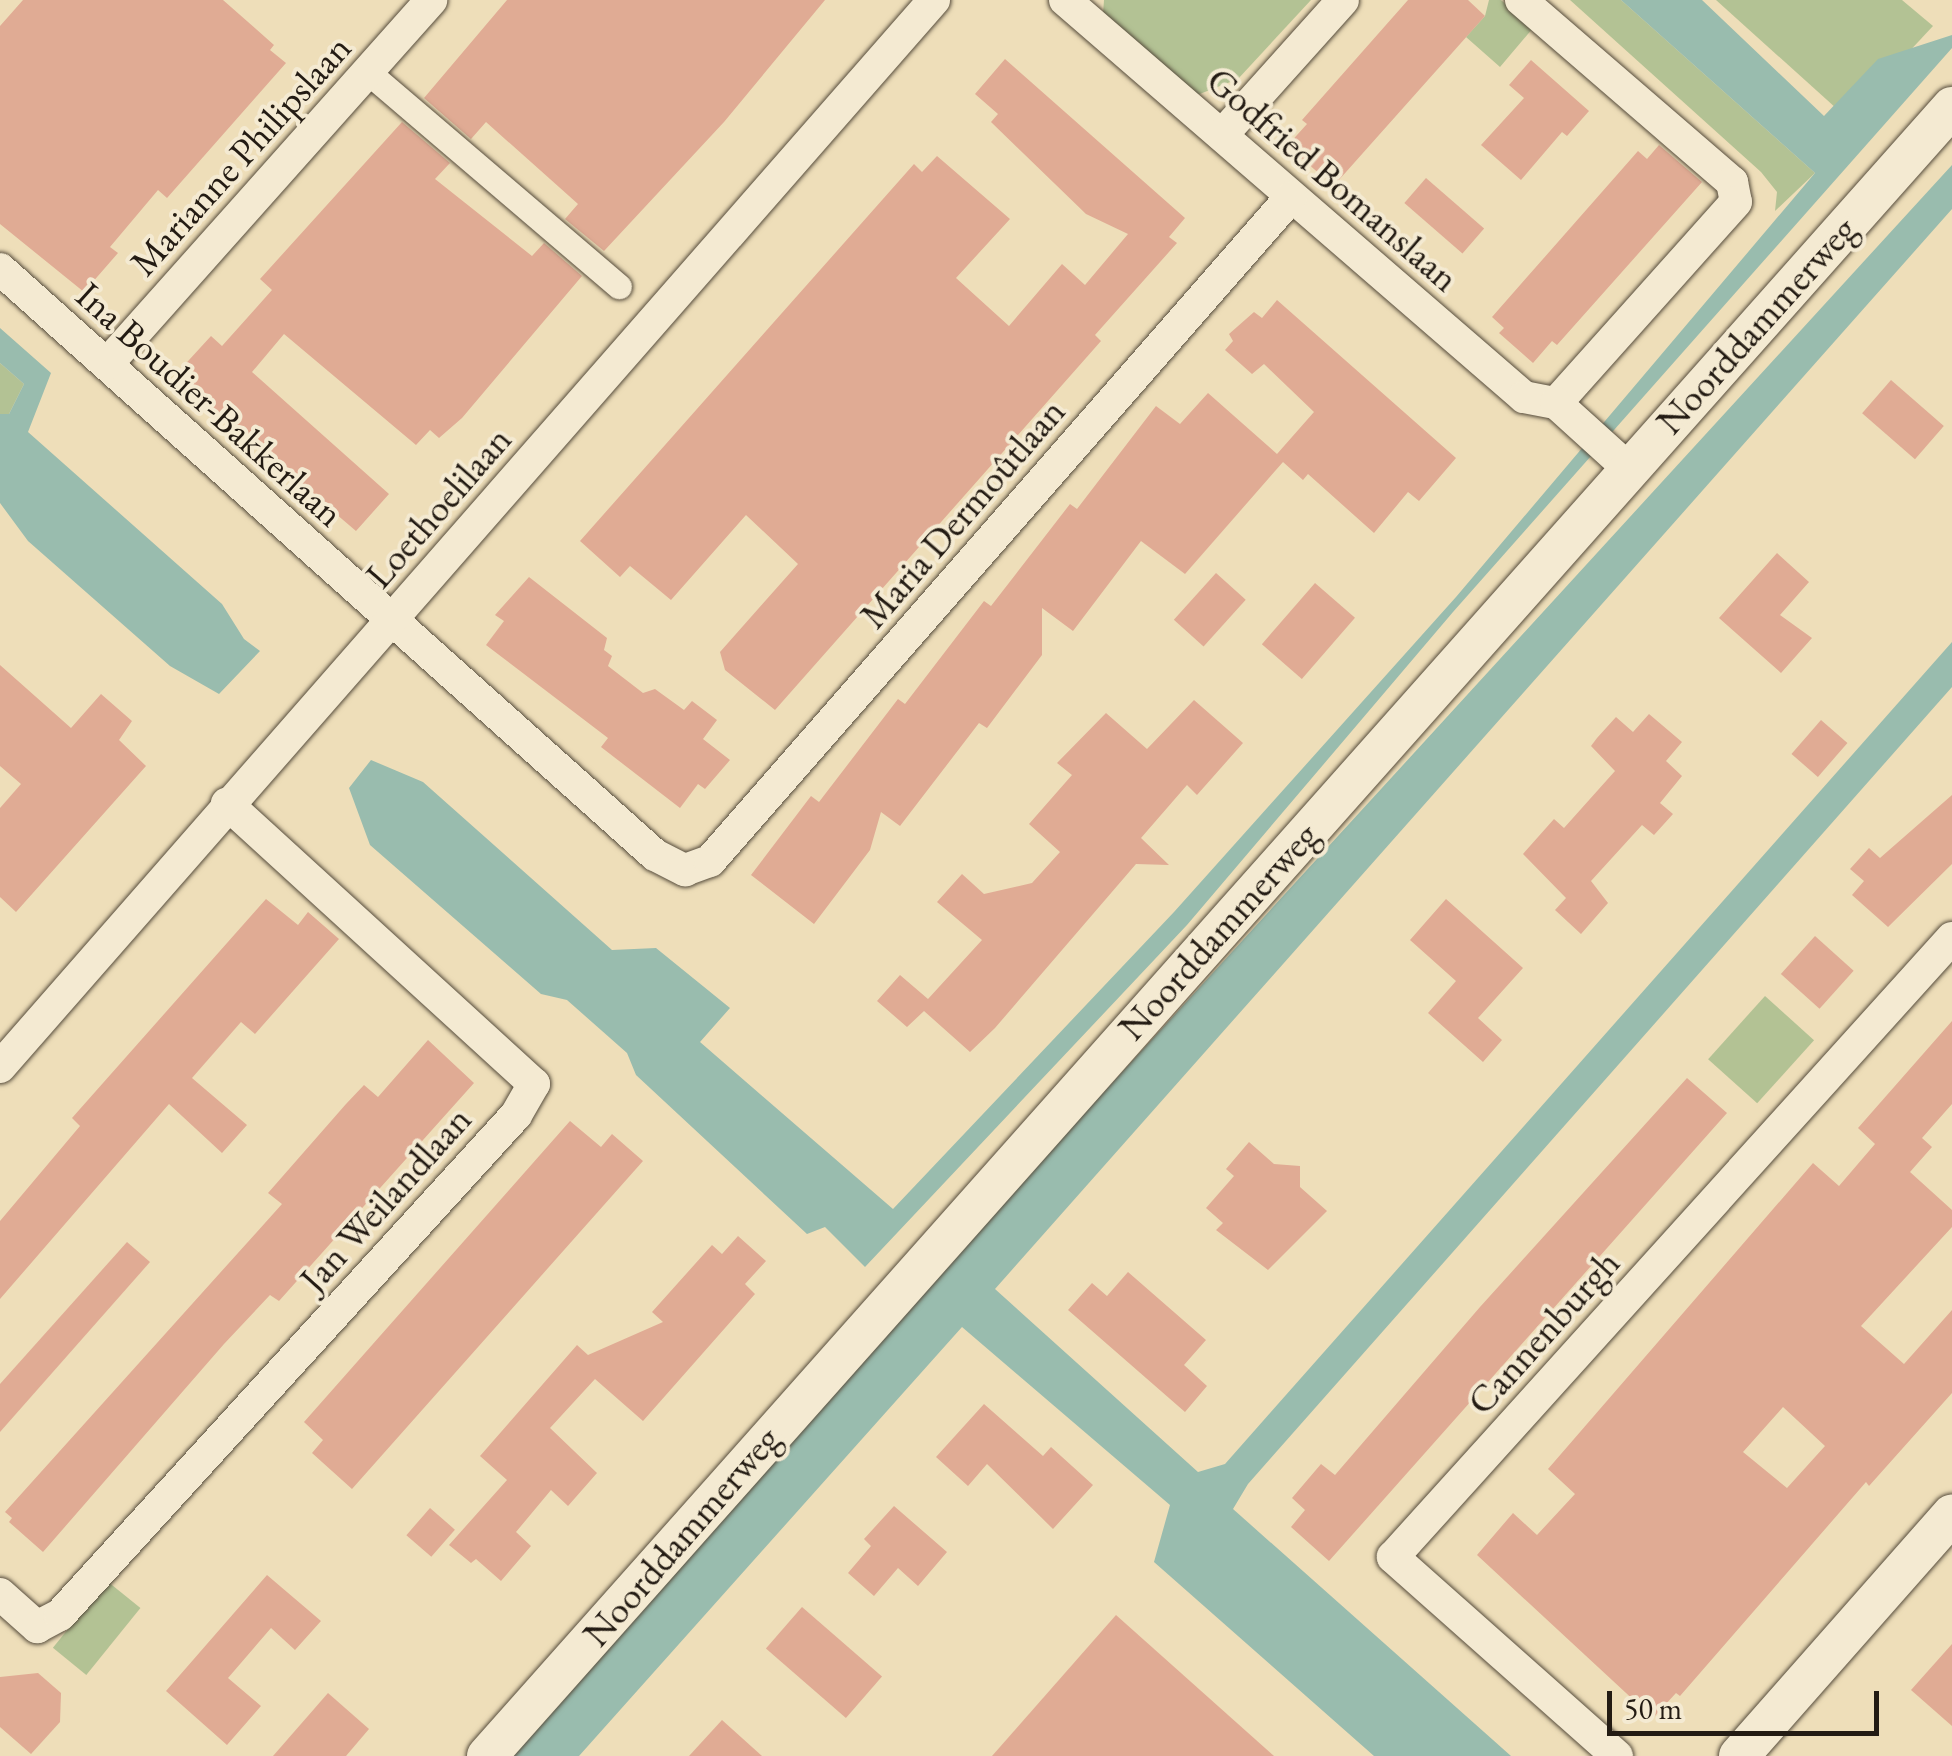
<!DOCTYPE html>
<html>
<head>
<meta charset="utf-8">
<style>
	body { margin:0 }
	#map { position:relative; width:1952px; height:1756px; overflow:hidden; background:#eedeb9; font-family:"EB Garamond",serif }
	div>[style] { position:absolute }
	[style*='--x'] { left:calc(var(--x)*1px); top:calc(var(--y)*1px); width:calc(var(--w)*1px); rotate:calc(var(--a)*1deg) }
	.green>* { inset:0; background:#b3c294; transform-origin:0 0 }
	.water>* { inset:0; background:#99bcae }
	.building>* { inset:0; background:#e0ab94; transform-origin:0 0 }
	.roads { filter:drop-shadow(0 0 2px #564c3c) drop-shadow(0 0 2px #564c3c) }
	.pedestrian>* { height:25px; margin:-12.5px; padding:0 12.5px; transform-origin:12.5px; border-radius:12.5px; background:#f4ead2 }
	.minor>* { height:32px; margin:-16px; padding:0 16px; transform-origin:16px; border-radius:16px; background:#f4ead2 }
	.tertiary>* { height:40px; margin:-20px; padding:0 20px; transform-origin:20px; border-radius:20px; background:#f4ead2 }
	span { translate:-50% -50%; white-space:nowrap; text-align:center; line-height:1.15; -webkit-text-stroke:8px #f4ead2; paint-order:stroke }
	.street-label { font-size:38px; color:#231b13 }
	.scale { position:absolute; left:1607px; top:1691px; width:272px; height:45px; box-sizing:border-box; border:5px solid #231b13; border-top:0; padding-left:12px; font-size:30px; line-height:35px; white-space:nowrap; color:#231b13; -webkit-text-stroke:8px #f4ead2; paint-order:stroke }
</style>
</head>
<body>
<div id="map">
	<div class="green">
		<i style="clip-path:polygon(1104px 0,1311px 0,1238px 79px,1192px 97px,1103px 14px)"></i>
		<i style="clip-path:polygon(1489px 0,1501px 0,1533px 28px,1500px 67px,1466px 37px,1485px 16px)"></i>
		<i style="clip-path:polygon(1570px 0,1621px 0,1815px 173px,1775px 211px,1777px 192px,1761px 172px)"></i>
		<i style="clip-path:polygon(1716px 0,1902px 0,1933px 26px,1847px 118px)"></i>
		<i style="clip-path:polygon(0 363px,24px 384px,9px 414px,0 414px)"></i>
		<i style="left:1765px;top:996px;width:66px;height:85px;rotate:42deg"></i>
		<i style="left:107px;top:1581px;width:43px;height:86px;rotate:39deg"></i>
	</div>
	<div class="water">
		<i style="clip-path:polygon(1621px 0,1702px 0,1824px 116px,1878px 59px,1952px 35px,1952px 48px,1453px 612px,1187px 925px,865px 1267px,825px 1227px,807px 1234px,636px 1075px,627px 1053px,567px 1000px,541px 994px,370px 845px,349px 788px,371px 760px,423px 782px,612px 950px,656px 948px,730px 1008px,700px 1042px,893px 1209px,1174px 912px,1456px 597px,1815px 173px)"></i>
		<i style="clip-path:polygon(1952px 165px,1952px 209px,995px 1289px,1198px 1472px,1225px 1464px,1952px 642px,1952px 687px,1248px 1484px,1233px 1509px,1511px 1756px,1374px 1756px,1154px 1562px,1170px 1505px,962px 1327px,579px 1756px,508px 1756px,811px 1412px)"></i>
		<i style="clip-path:polygon(0 328px,51px 373px,28px 432px,222px 604px,244px 639px,260px 651px,219px 694px,170px 666px,28px 541px,0 503px,0 414px,9px 414px,24px 384px,0 363px)"></i>
	</div>
	<div class="building">
		<i style="clip-path:polygon(23px 0,223px 0,274px 45px,270px 50px,286px 63px,167px 198px,158px 190px,110px 247px,118px 253px,84px 292px,0 224px,0 26px)"></i>
		<i style="clip-path:polygon(507px 0,825px 0,724px 122px,604px 251px,565px 219px,578px 204px,486px 122px,471px 139px,424px 98px)"></i>
		<i style="clip-path:polygon(1408px 0,1468px 0,1485px 16px,1338px 181px,1326px 170px,1321px 175px,1287px 146px,1307px 124px,1302px 120px)"></i>
		<i style="clip-path:polygon(1005px 59px,1185px 218px,1169px 237px,1177px 243px,1095px 335px,1101px 341px,775px 710px,725px 670px,720px 652px,798px 564px,746px 515px,671px 600px,630px 566px,620px 577px,580px 541px,914px 164px,922px 172px,937px 156px,1010px 219px,956px 278px,1009px 326px,1062px 264px,1085px 285px,1128px 234px,1086px 214px,991px 122px,998px 114px,975px 94px)"></i>
		<i style="clip-path:polygon(1531px 60px,1589px 111px,1567px 136px,1562px 132px,1521px 180px,1481px 145px,1524px 98px,1509px 85px)"></i>
		<i style="clip-path:polygon(402px 122px,450px 163px,435px 179px,532px 256px,544px 243px,582px 276px,462px 418px,439px 438px,430px 430px,416px 445px,284px 334px,252px 372px,389px 494px,356px 531px,212px 408px,178px 372px,211px 336px,222px 346px,272px 290px,260px 279px)"></i>
		<i style="clip-path:polygon(1659px 145px,1702px 182px,1557px 345px,1552px 341px,1533px 363px,1499px 333px,1504px 328px,1492px 317px,1638px 151px,1647px 159px)"></i>
		<i style="left:1426px;top:178px;width:77px;height:33px;rotate:41deg"></i>
		<i style="clip-path:polygon(1277px 300px,1456px 458px,1419px 501px,1408px 492px,1374px 533px,1308px 474px,1303px 480px,1283px 462px,1185px 574px,1141px 541px,1073px 631px,1042px 608px,1042px 655px,987px 728px,979px 723px,900px 826px,881px 812px,870px 850px,814px 924px,751px 875px,811px 796px,819px 802px,898px 699px,905px 704px,984px 601px,991px 606px,1070px 504px,1077px 509px,1156px 406px,1180px 424px,1208px 393px,1277px 454px,1314px 412px,1264px 364px,1252px 374px,1225px 350px,1233px 341px,1229px 334px,1254px 312px,1262px 318px)"></i>
		<i style="left:1891px;top:380px;width:70px;height:44px;rotate:41deg"></i>
		<i style="clip-path:polygon(1777px 553px,1809px 582px,1780px 615px,1812px 638px,1781px 673px,1719px 618px)"></i>
		<i style="left:1216px;top:573px;width:40px;height:63px;rotate:42deg"></i>
		<i style="clip-path:polygon(529px 577px,607px 638px,604px 650px,612px 656px,608px 666px,643px 693px,655px 689px,684px 710px,692px 701px,717px 720px,703px 739px,730px 760px,705px 789px,698px 784px,680px 808px,601px 747px,608px 738px,486px 645px,504px 621px,495px 615px)"></i>
		<i style="left:1315px;top:583px;width:53px;height:81px;rotate:41deg"></i>
		<i style="clip-path:polygon(0 665px,71px 728px,101px 694px,132px 721px,119px 740px,146px 766px,16px 912px,0 897px,0 808px,21px 784px,0 766px)"></i>
		<i style="clip-path:polygon(1194px 700px,1243px 743px,1197px 795px,1187px 785px,1141px 838px,1169px 865px,1136px 864px,995px 1028px,970px 1052px,924px 1011px,907px 1027px,877px 1001px,900px 975px,928px 999px,982px 940px,937px 902px,962px 874px,984px 894px,1032px 883px,1060px 852px,1029px 824px,1072px 775px,1057px 763px,1106px 713px,1147px 749px)"></i>
		<i style="clip-path:polygon(1649px 714px,1682px 742px,1666px 761px,1682px 776px,1660px 803px,1673px 814px,1654px 835px,1642px 825px,1591px 881px,1608px 903px,1581px 934px,1555px 910px,1566px 898px,1523px 854px,1554px 819px,1564px 828px,1615px 771px,1591px 746px,1597px 738px,1616px 717px,1633px 732px)"></i>
		<i style="left:1821px;top:720px;width:35px;height:45px;rotate:41deg"></i>
		<i style="clip-path:polygon(1952px 795px,1952px 864px,1888px 927px,1852px 895px,1864px 881px,1850px 869px,1869px 848px,1880px 858px)"></i>
		<i style="clip-path:polygon(266px 899px,298px 925px,308px 912px,339px 939px,255px 1034px,241px 1022px,192px 1078px,247px 1125px,222px 1153px,169px 1104px,0 1299px,0 1221px,80px 1126px,72px 1118px)"></i>
		<i style="clip-path:polygon(1446px 899px,1523px 968px,1478px 1018px,1502px 1040px,1483px 1062px,1428px 1013px,1456px 981px,1410px 940px)"></i>
		<i style="left:1815px;top:936px;width:52px;height:51px;rotate:42deg"></i>
		<i style="clip-path:polygon(evenodd,1952px 1021px,1952px 1104px,1922px 1138px,1932px 1147px,1910px 1172px,1952px 1210px,1952px 1227px,1861px 1326px,1904px 1364px,1952px 1310px,1952px 1393px,1869px 1486px,1866px 1482px,1680px 1696px,1676px 1693px,1653px 1718px,1477px 1555px,1513px 1513px,1537px 1535px,1575px 1494px,1548px 1469px,1813px 1163px,1839px 1186px,1875px 1144px,1858px 1128px,1952px 1021px,1783px 1407px,1825px 1446px,1787px 1488px,1743px 1452px,1783px 1407px)"></i>
		<i style="clip-path:polygon(428px 1040px,474px 1083px,279px 1301px,270px 1295px,224px 1344px,43px 1552px,9px 1522px,12px 1518px,5px 1512px,282px 1204px,268px 1193px,346px 1104px,364px 1085px,378px 1097px)"></i>
		<i style="clip-path:polygon(1687px 1078px,1727px 1113px,1329px 1561px,1291px 1527px,1305px 1510px,1292px 1498px,1321px 1464px,1335px 1475px,1480px 1307px)"></i>
		<i style="clip-path:polygon(570px 1121px,601px 1147px,612px 1134px,643px 1161px,352px 1489px,312px 1453px,323px 1440px,304px 1422px)"></i>
		<i style="clip-path:polygon(1249px 1142px,1274px 1164px,1300px 1166px,1300px 1187px,1327px 1211px,1268px 1270px,1216px 1230px,1223px 1223px,1206px 1208px,1234px 1176px,1226px 1169px)"></i>
		<i style="clip-path:polygon(738px 1236px,766px 1261px,745px 1284px,755px 1294px,643px 1421px,595px 1379px,550px 1428px,597px 1473px,568px 1506px,551px 1490px,516px 1532px,531px 1546px,501px 1581px,476px 1559px,471px 1563px,449px 1545px,507px 1480px,480px 1456px,577px 1345px,588px 1355px,663px 1322px,652px 1312px,712px 1245px,722px 1254px)"></i>
		<i style="clip-path:polygon(127px 1242px,150px 1262px,0 1432px,0 1384px)"></i>
		<i style="clip-path:polygon(1128px 1272px,1206px 1340px,1184px 1365px,1207px 1386px,1185px 1412px,1068px 1310px,1092px 1283px,1107px 1296px)"></i>
		<i style="clip-path:polygon(984px 1404px,1043px 1456px,1051px 1447px,1093px 1485px,1053px 1529px,987px 1464px,968px 1486px,936px 1457px)"></i>
		<i style="clip-path:polygon(894px 1506px,947px 1552px,918px 1586px,898px 1568px,874px 1596px,848px 1573px,871px 1546px,864px 1539px)"></i>
		<i style="left:430px;top:1508px;width:33px;height:36px;rotate:41deg"></i>
		<i style="clip-path:polygon(267px 1575px,321px 1621px,295px 1650px,271px 1628px,228px 1678px,261px 1706px,227px 1745px,166px 1691px)"></i>
		<i style="left:802px;top:1607px;width:106px;height:55px;rotate:41deg"></i>
		<i style="clip-path:polygon(1116px 1615px,1274px 1756px,992px 1756px)"></i>
		<i style="clip-path:polygon(1952px 1644px,1952px 1726px,1911px 1690px)"></i>
		<i style="clip-path:polygon(38px 1673px,61px 1693px,60px 1722px,31px 1754px,0 1727px,0 1677px)"></i>
		<i style="clip-path:polygon(328px 1693px,369px 1729px,346px 1756px,273px 1756px)"></i>
		<i style="clip-path:polygon(722px 1720px,762px 1756px,689px 1756px)"></i>
	</div>
	<div class="roads">
		<div class="pedestrian">
			<i style="--x:368;--y:72;--w:330;--a:40.5"></i>
		</div>
		<div class="minor">
			<i style="--x:1065;--y:0;--w:607;--a:40.86"></i>
			<i style="--x:1524;--y:397;--w:33;--a:11"></i>
			<i style="--x:1521;--y:0;--w:279;--a:40.8"></i>
			<i style="--x:1732;--y:182;--w:20;--a:79"></i>
			<i style="--x:1736;--y:202;--w:270;--a:131.8"></i>
			<i style="--x:1222;--y:135;--w:181;--a:-48.1"></i>
			<i style="--x:0;--y:269;--w:879;--a:41.82"></i>
			<i style="--x:655;--y:855;--w:34;--a:27"></i>
			<i style="--x:685;--y:870;--w:27;--a:-20"></i>
			<i style="--x:710;--y:861;--w:882;--a:-48.81"></i>
			<i style="--x:108;--y:363;--w:486;--a:-48.3"></i>
			<i style="--x:1556;--y:403;--w:97;--a:42.1"></i>
			<i style="--x:0;--y:1067;--w:1418;--a:-48.8"></i>
			<i style="--x:0;--y:1594;--w:50;--a:41.7"></i>
			<i style="--x:37;--y:1627;--w:26;--a:-28"></i>
			<i style="--x:60;--y:1615;--w:677;--a:-47.64"></i>
			<i style="--x:516;--y:1115;--w:36;--a:-60"></i>
			<i style="--x:534;--y:1084;--w:416;--a:-137.6"></i>
			<i style="--x:1617;--y:1756;--w:300;--a:-138.4"></i>
			<i style="--x:1393;--y:1557;--w:834;--a:-47.92"></i>
		</div>
		<div class="tertiary">
			<i style="--x:487;--y:1756;--w:2206;--a:-48.38"></i>
			<i style="--x:1739;--y:1756;--w:322;--a:-48.6"></i>
		</div>
	</div>
	<div class="street-label">
		<span style="left:240px;top:155px;rotate:-48deg">Marianne Philipslaan</span>
		<span style="left:1333px;top:179px;rotate:41deg">Godfried Bomanslaan</span>
		<span style="left:1756px;top:325px;rotate:-48deg">Noorddammerweg</span>
		<span style="left:210px;top:404px;rotate:42deg">Ina Boudier-Bakkerlaan</span>
		<span style="left:438px;top:507px;rotate:-49deg">Loethoelilaan</span>
		<span style="left:962px;top:513px;rotate:-49deg">Maria Dermoûtlaan</span>
		<span style="left:1218px;top:931px;rotate:-48deg">Noorddammerweg</span>
		<span style="left:385px;top:1199px;rotate:-48deg">Jan Weilandlaan</span>
		<span style="left:1543px;top:1332px;rotate:-48deg">Cannenburgh</span>
		<span style="left:681px;top:1536px;rotate:-49deg">Noorddammerweg</span>
	</div>
	<div class="scale">50 m</div>
</div>
</body>
</html>
